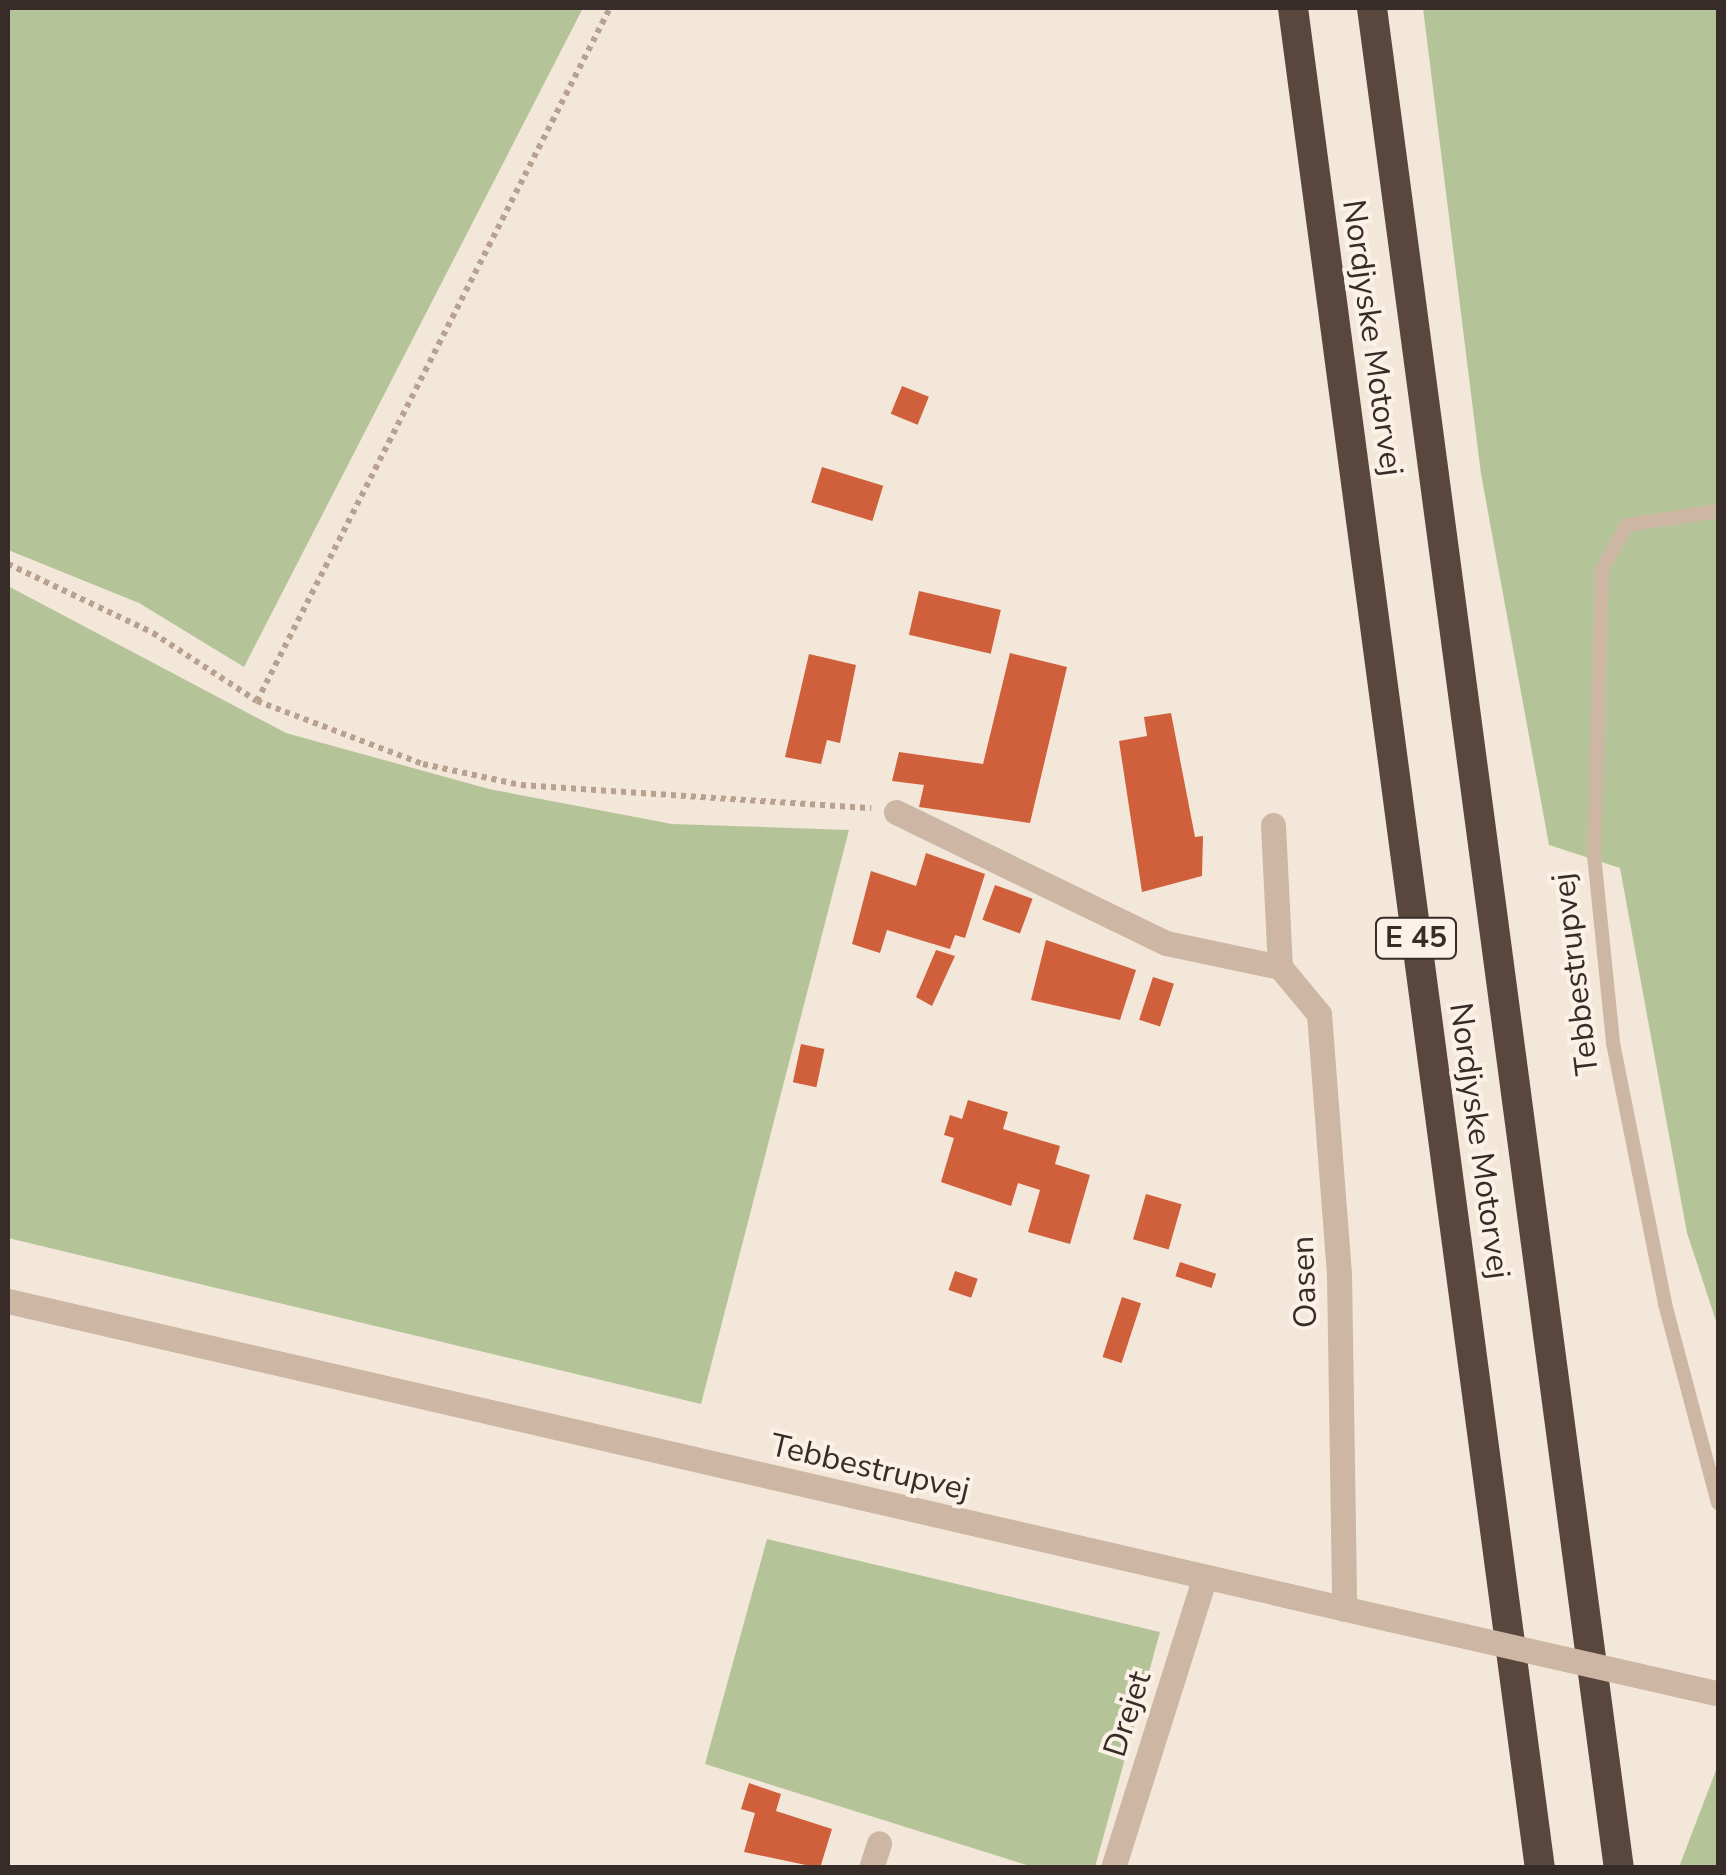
<!DOCTYPE html>
<html>
<head>
<meta charset="utf-8">
<style>
	body { margin:0 }
	#map { position:relative; width:1726px; height:1875px; overflow:hidden; background:#f3e7d9; font-family:"Nunito Sans",sans-serif }
	div>[style] { position:absolute }
	[style*='--x'] { left:calc(var(--x)*1px); top:calc(var(--y)*1px); width:calc(var(--w)*1px); rotate:calc(var(--a)*1deg) }
	.green>* { inset:0; background:#b5c498 }
	.building>* { inset:0; background:#d05f3b; transform-origin:0 0 }
	.path>* { height:6px; margin-top:-3px; transform-origin:0; background:repeating-linear-gradient(90deg,#b8a18e 0 5px,transparent 0 10px) }
	.service>* { height:14px; margin:-7px; padding:0 7px; transform-origin:7px; border-radius:7px; background:#cdb7a4 }
	.minor>* { height:25px; margin:-12.5px; padding:0 12.5px; transform-origin:12.5px; border-radius:12.5px; background:#cdb7a4 }
	.tertiary>* { height:25px; margin:-12.5px; padding:0 12.5px; transform-origin:12.5px; border-radius:12.5px; background:#cdb7a4 }
	.motorway>* { height:30px; margin:-15px; padding:0 15px; transform-origin:15px; border-radius:15px; background:#59463d }
	.tertiary-bridge>* { height:25px; margin:-12.5px; padding:0 12.5px; transform-origin:12.5px; border-radius:12.5px; background:#cdb7a4 }
	span { translate:-50% -50%; white-space:nowrap; text-align:center; line-height:1.15; -webkit-text-stroke:8px #fbf1e6; paint-order:stroke }
	.shield-label span { padding:2px 8px; background:#fbf1e6; border:2px solid; border-radius:8px; -webkit-text-stroke-width:0 }
	.shield-label { font-size:30px; color:#372c27; font-weight:700 }
	.street-label { font-size:32px; color:#372c27 }
	.frame { position:absolute; inset:0; border:10px solid #372c27; pointer-events:none }
</style>
</head>
<body>
<div id="map">
	<div class="green">
		<i style="clip-path:polygon(8px 8px,583px 8px,244px 667px,139px 603px,8px 550px)"></i>
		<i style="clip-path:polygon(1423px 8px,1718px 8px,1718px 1327px,1687px 1233px,1620px 868px,1549px 845px,1481px 474px)"></i>
		<i style="clip-path:polygon(8px 586px,286px 733px,489px 789px,672px 824px,849px 830px,701px 1404px,8px 1238px)"></i>
		<i style="clip-path:polygon(767px 1539px,1160px 1632px,1095px 1867px,1033px 1867px,705px 1764px)"></i>
		<i style="clip-path:polygon(1718px 1765px,1718px 1867px,1679px 1867px)"></i>
	</div>
	<div class="building">
		<i style="left:902px;top:386px;width:29px;height:30px;rotate:22deg"></i>
		<i style="left:822px;top:467px;width:64px;height:37px;rotate:17deg"></i>
		<i style="left:919px;top:591px;width:84px;height:45px;rotate:13deg"></i>
		<i style="clip-path:polygon(1010px 653px,1067px 667px,1030px 823px,919px 807px,924px 785px,892px 781px,899px 752px,983px 764px)"></i>
		<i style="clip-path:polygon(809px 654px,856px 665px,840px 743px,827px 740px,821px 764px,785px 757px)"></i>
		<i style="clip-path:polygon(1171px 713px,1195px 837px,1203px 836px,1202px 876px,1142px 892px,1119px 741px,1147px 736px,1144px 717px)"></i>
		<i style="clip-path:polygon(926px 853px,985px 874px,965px 938px,955px 935px,950px 949px,887px 930px,880px 953px,852px 944px,871px 871px,916px 886px)"></i>
		<i style="left:995px;top:885px;width:40px;height:37px;rotate:20deg"></i>
		<i style="clip-path:polygon(1046px 940px,1136px 970px,1120px 1020px,1031px 1000px)"></i>
		<i style="clip-path:polygon(936px 950px,955px 956px,932px 1006px,916px 997px)"></i>
		<i style="left:1153px;top:977px;width:22px;height:45px;rotate:18deg"></i>
		<i style="left:801px;top:1044px;width:24px;height:39px;rotate:12deg"></i>
		<i style="clip-path:polygon(968px 1100px,1008px 1112px,1003px 1129px,1060px 1146px,1055px 1164px,1090px 1175px,1070px 1244px,1028px 1232px,1040px 1190px,1018px 1183px,1011px 1206px,941px 1182px,954px 1138px,944px 1135px,950px 1115px,962px 1119px)"></i>
		<i style="left:1146px;top:1194px;width:37px;height:47px;rotate:16deg"></i>
		<i style="left:1180px;top:1262px;width:38px;height:15px;rotate:18deg"></i>
		<i style="left:955px;top:1271px;width:24px;height:20px;rotate:19deg"></i>
		<i style="left:1122px;top:1297px;width:20px;height:63px;rotate:18deg"></i>
		<i style="clip-path:polygon(749px 1783px,781px 1794px,776px 1811px,832px 1829px,820px 1868px,744px 1852px,755px 1813px,741px 1809px)"></i>
	</div>
	<div class="path">
		<i style="--x:8;--y:564;--w:161;--a:25.4"></i>
		<i style="--x:153;--y:633;--w:124;--a:33.2"></i>
		<i style="--x:257;--y:701;--w:178;--a:20.8"></i>
		<i style="--x:423;--y:764;--w:100;--a:12.1"></i>
		<i style="--x:521;--y:785;--w:351;--a:3.8"></i>
		<i style="--x:257;--y:701;--w:778;--a:-63.01"></i>
	</div>
	<div class="service">
		<i style="--x:1718;--y:511;--w:92;--a:171.3"></i>
		<i style="--x:1627;--y:525;--w:51;--a:119.1"></i>
		<i style="--x:1602;--y:570;--w:285;--a:91.6"></i>
		<i style="--x:1594;--y:855;--w:189;--a:84.2"></i>
		<i style="--x:1613;--y:1043;--w:266;--a:78.7"></i>
		<i style="--x:1665;--y:1304;--w:206;--a:75.1"></i>
	</div>
	<div class="minor">
		<i style="--x:896;--y:812;--w:300;--a:25.9"></i>
		<i style="--x:1166;--y:943;--w:116;--a:11.9"></i>
		<i style="--x:1273;--y:825;--w:142;--a:87.2"></i>
		<i style="--x:1280;--y:967;--w:61;--a:50.3"></i>
		<i style="--x:1319;--y:1014;--w:261;--a:85.6"></i>
		<i style="--x:1339;--y:1274;--w:335;--a:89.1"></i>
		<i style="--x:871;--y:1868;--w:26;--a:-72"></i>
		<i style="--x:1113;--y:1868;--w:302;--a:-72.5"></i>
	</div>
	<div class="tertiary">
		<i style="--x:8;--y:1301;--w:1418;--a:12.96"></i>
	</div>
	<div class="motorway">
		<i style="--x:1293;--y:8;--w:1876;--a:82.44"></i>
		<i style="--x:1372;--y:8;--w:1876;--a:82.44"></i>
	</div>
	<div class="tertiary-bridge">
		<i style="--x:1390;--y:1619;--w:334;--a:12.8"></i>
	</div>
	<div class="shield-label">
		<span style="left:1416px;top:938px">E 45</span>
	</div>
	<div class="street-label">
		<span style="left:1372px;top:338px;rotate:82deg">Nordjyske Motorvej</span>
		<span style="left:1576px;top:974px;rotate:-97deg">Tebbestrupvej</span>
		<span style="left:1479px;top:1141px;rotate:82deg">Nordjyske Motorvej</span>
		<span style="left:1305px;top:1282px;rotate:-92deg">Oasen</span>
		<span style="left:870px;top:1468px;rotate:13deg">Tebbestrupvej</span>
		<span style="left:1128px;top:1714px;rotate:-72deg">Drejet</span>
	</div>
	<div class="frame"></div>
</div>
</body>
</html>
